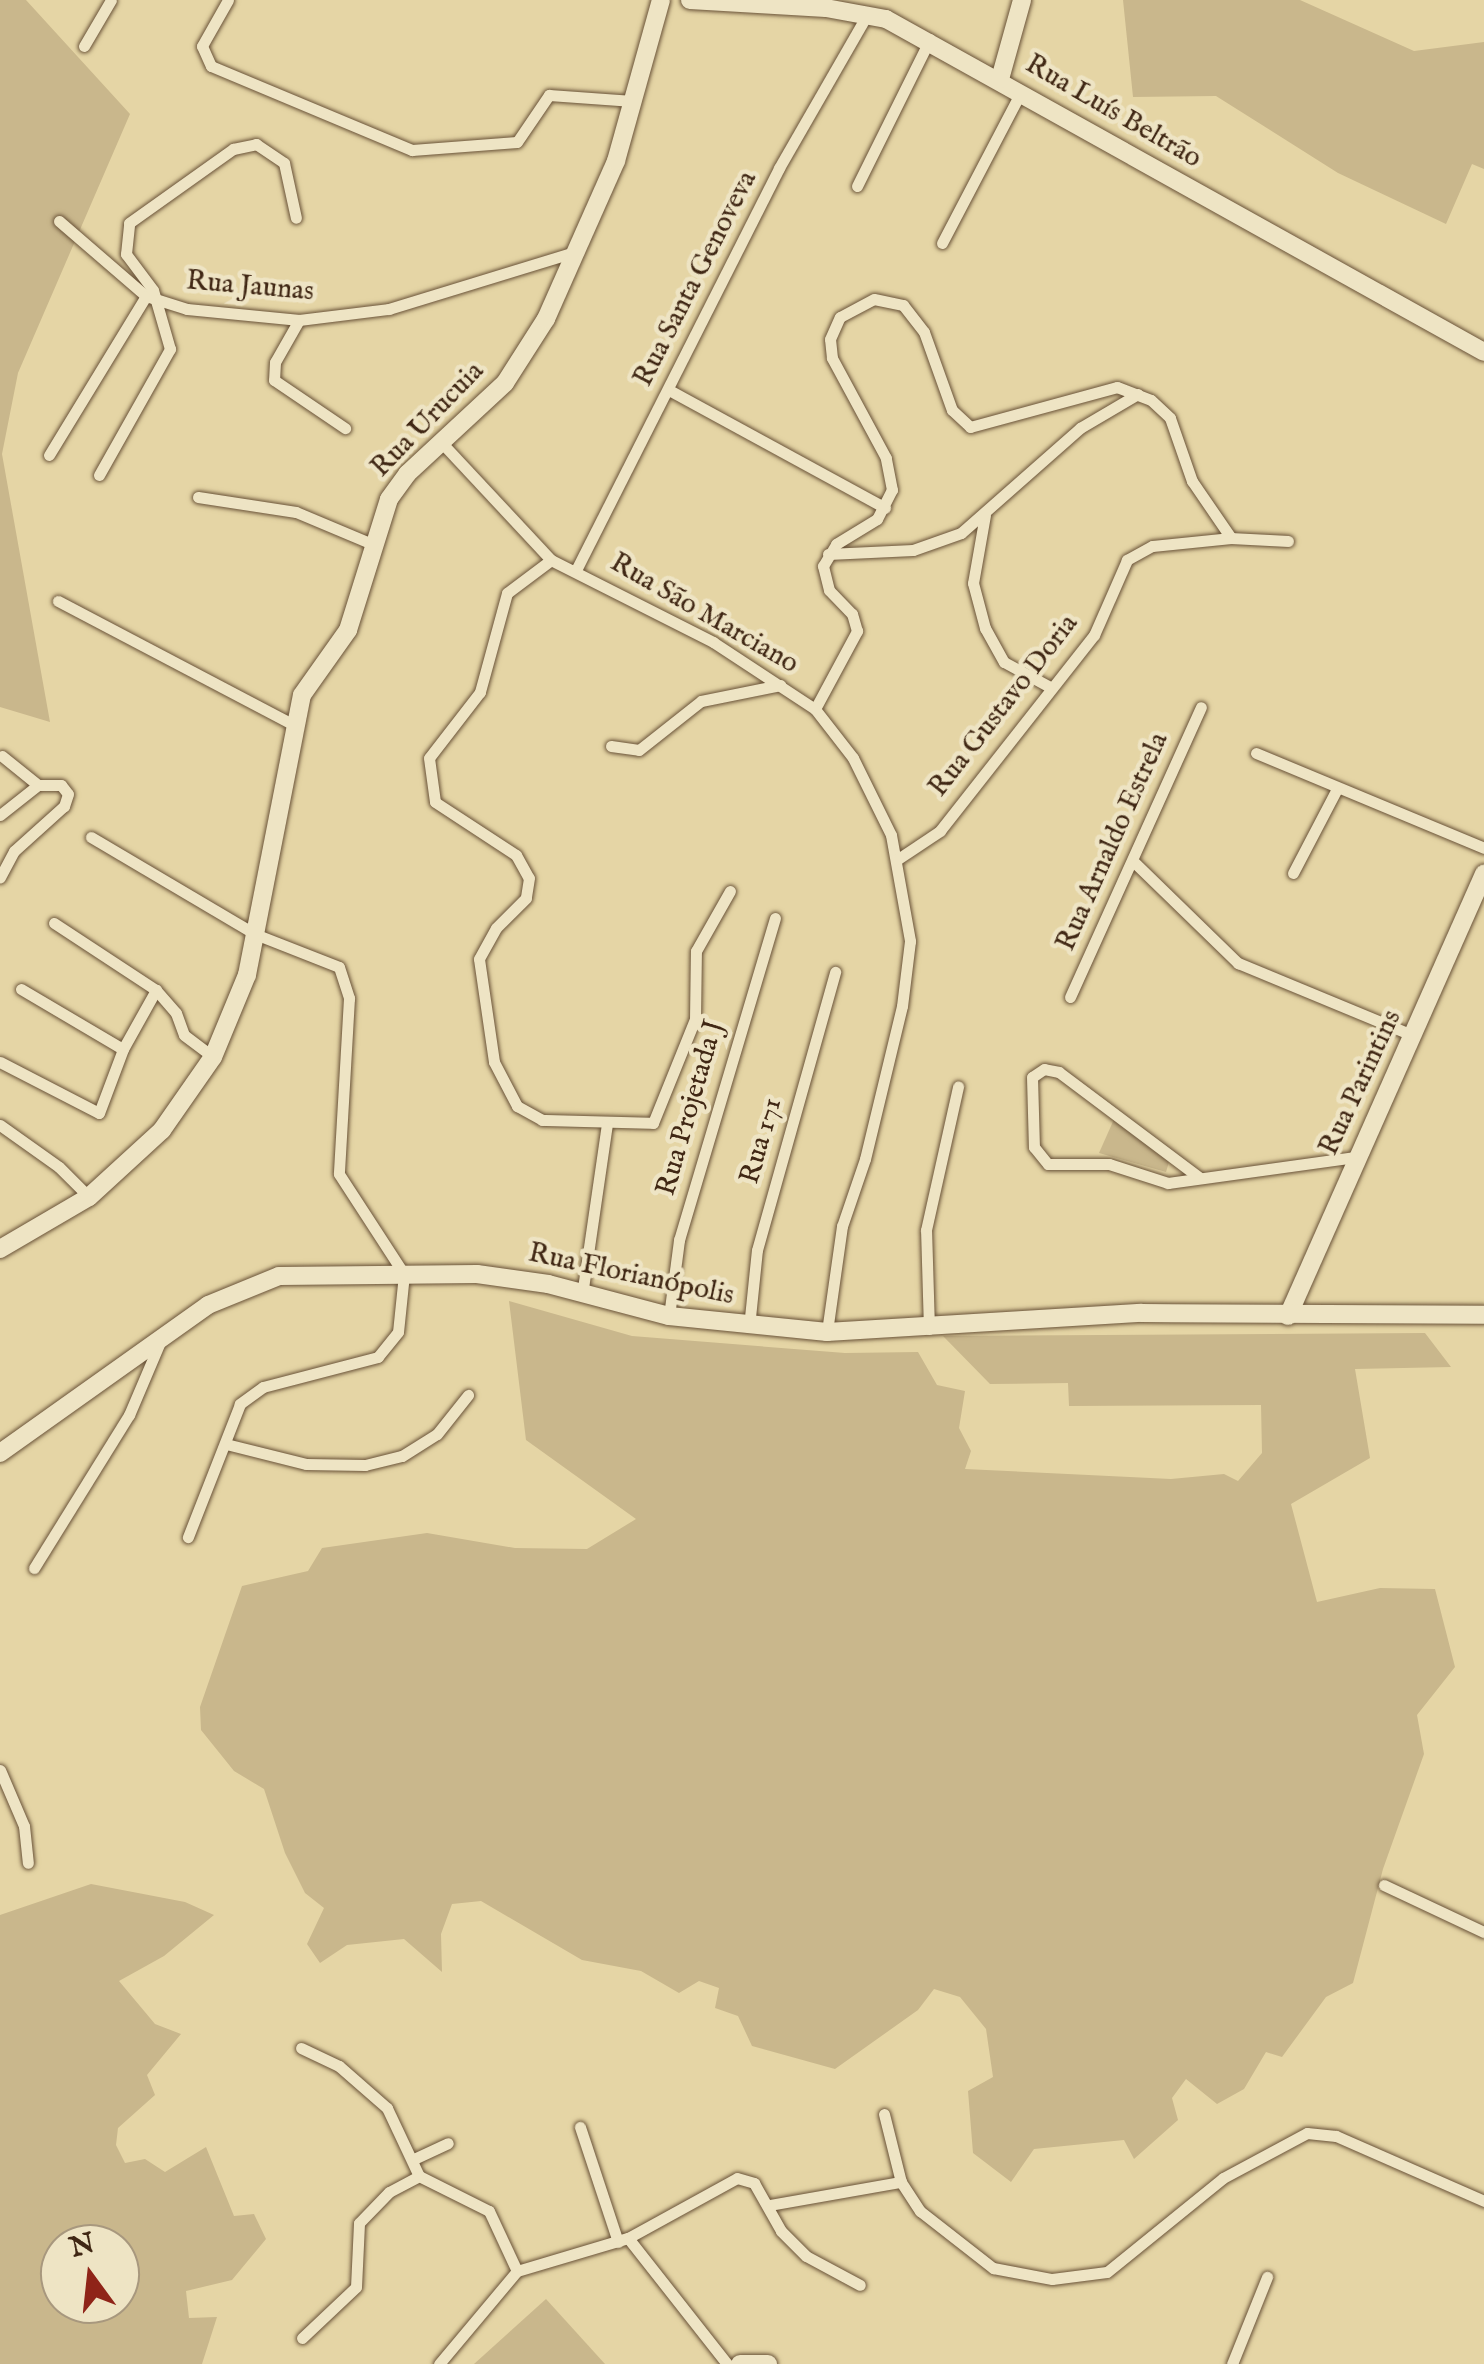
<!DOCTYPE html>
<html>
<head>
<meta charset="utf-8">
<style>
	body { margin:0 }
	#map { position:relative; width:1484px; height:2364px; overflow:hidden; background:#e5d5a5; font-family:"IM FELL English",serif }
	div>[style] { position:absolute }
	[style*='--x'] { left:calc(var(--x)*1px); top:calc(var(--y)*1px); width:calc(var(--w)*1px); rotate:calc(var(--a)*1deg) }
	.green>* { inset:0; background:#c9b78c }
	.roads { filter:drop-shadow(0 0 2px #695238) drop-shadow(0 0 2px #695238) }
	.street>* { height:11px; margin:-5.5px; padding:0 5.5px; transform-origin:5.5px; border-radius:5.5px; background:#eee4c4 }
	.secondary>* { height:18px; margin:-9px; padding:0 9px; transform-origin:9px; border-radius:9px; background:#eee4c4 }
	span { translate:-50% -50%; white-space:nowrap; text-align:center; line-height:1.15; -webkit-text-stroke:9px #eee4c4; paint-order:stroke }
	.street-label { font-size:28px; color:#402714 }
	.north { position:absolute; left:40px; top:2224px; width:100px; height:100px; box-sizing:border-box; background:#eee4c4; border:2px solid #a8987e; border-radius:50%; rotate:345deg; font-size:28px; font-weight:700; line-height:40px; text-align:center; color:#402714 }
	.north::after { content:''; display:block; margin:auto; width:35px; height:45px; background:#8f2418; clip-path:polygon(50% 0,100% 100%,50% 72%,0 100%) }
</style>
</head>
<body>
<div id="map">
	<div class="green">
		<i style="clip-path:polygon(0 0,26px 0,130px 114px,18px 373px,2px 454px,50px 722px,0 707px)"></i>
		<i style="clip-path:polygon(1123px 0,1300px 0,1414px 51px,1484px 42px,1484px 169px,1472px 164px,1446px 224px,1338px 173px,1216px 96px,1133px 97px)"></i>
		<i style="clip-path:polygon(1115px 1117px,1169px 1162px,1166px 1172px,1099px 1153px)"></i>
		<i style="clip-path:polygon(509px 1301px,632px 1336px,845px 1353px,918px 1352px,937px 1385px,965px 1391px,959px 1428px,971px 1451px,965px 1469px,1171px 1479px,1224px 1474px,1238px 1481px,1262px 1453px,1261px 1405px,1069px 1406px,1068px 1383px,990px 1384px,943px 1336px,1425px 1333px,1451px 1367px,1355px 1369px,1370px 1458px,1291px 1504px,1317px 1602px,1380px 1588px,1435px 1589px,1455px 1667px,1417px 1715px,1424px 1754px,1383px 1869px,1353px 1983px,1326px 1997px,1282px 2057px,1266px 2052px,1244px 2089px,1217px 2104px,1186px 2079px,1172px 2098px,1178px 2120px,1134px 2159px,1124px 2140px,1034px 2149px,1011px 2182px,973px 2153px,968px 2091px,993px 2077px,986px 2029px,960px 1997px,934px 1989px,918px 2010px,835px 2069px,752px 2046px,738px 2016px,715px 2008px,719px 1988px,699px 1981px,679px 1993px,641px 1971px,582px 1960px,481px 1901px,452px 1904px,441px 1934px,442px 1972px,404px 1939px,347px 1945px,320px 1963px,307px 1944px,324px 1908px,305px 1893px,285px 1853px,264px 1789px,234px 1771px,201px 1730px,200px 1707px,242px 1586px,308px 1571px,322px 1548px,427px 1533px,515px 1548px,587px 1549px,636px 1519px,526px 1440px)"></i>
		<i style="clip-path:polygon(evenodd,91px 1884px,185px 1902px,214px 1915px,164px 1956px,119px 1981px,155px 2024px,181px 2034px,147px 2075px,155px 2095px,118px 2128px,116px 2145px,125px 2163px,145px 2159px,165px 2172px,206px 2147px,234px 2216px,254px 2214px,266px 2239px,232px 2280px,186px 2291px,189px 2318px,217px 2317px,202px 2364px,0 2364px,0 1915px,91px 1884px,60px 2244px,120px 2244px,120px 2304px,60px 2304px,60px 2244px)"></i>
		<i style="clip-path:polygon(546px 2299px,605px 2364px,474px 2364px)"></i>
	</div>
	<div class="roads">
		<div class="street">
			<i style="--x:228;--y:0;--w:53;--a:119.5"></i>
			<i style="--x:202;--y:46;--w:22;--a:66"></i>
			<i style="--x:211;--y:66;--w:218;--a:22.7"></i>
			<i style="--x:412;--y:150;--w:105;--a:-4.4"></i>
			<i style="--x:517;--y:142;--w:57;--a:-55.8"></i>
			<i style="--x:549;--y:95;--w:84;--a:4.1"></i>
			<i style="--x:84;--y:46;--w:53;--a:-59.6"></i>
			<i style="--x:857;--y:186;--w:164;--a:-63.6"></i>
			<i style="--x:59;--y:221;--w:115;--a:40.8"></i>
			<i style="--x:146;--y:296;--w:43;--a:17.6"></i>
			<i style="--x:187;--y:309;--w:113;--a:5.6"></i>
			<i style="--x:299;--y:320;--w:91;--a:-7"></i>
			<i style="--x:389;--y:309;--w:198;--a:-17.1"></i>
			<i style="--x:942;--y:243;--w:170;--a:-62.4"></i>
			<i style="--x:299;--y:320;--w:48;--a:119.7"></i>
			<i style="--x:275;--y:362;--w:18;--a:93"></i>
			<i style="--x:274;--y:380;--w:86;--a:34.1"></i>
			<i style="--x:669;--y:390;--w:246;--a:28.6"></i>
			<i style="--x:441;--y:442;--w:161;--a:47"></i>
			<i style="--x:551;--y:560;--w:182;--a:26.8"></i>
			<i style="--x:713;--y:642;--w:122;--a:33.3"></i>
			<i style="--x:815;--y:709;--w:62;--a:52.2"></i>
			<i style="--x:853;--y:758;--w:86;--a:63.7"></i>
			<i style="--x:891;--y:835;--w:108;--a:79.8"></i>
			<i style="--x:910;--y:941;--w:65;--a:97"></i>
			<i style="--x:902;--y:1006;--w:157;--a:103.6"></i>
			<i style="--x:865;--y:1159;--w:71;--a:108.9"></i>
			<i style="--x:842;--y:1226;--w:107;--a:98.1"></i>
			<i style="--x:49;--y:455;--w:186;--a:-58.6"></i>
			<i style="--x:99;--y:475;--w:145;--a:-60.6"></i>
			<i style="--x:170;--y:349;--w:61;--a:-106.1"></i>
			<i style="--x:153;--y:290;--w:45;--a:-126.9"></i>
			<i style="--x:126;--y:254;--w:31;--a:-84"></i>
			<i style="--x:129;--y:223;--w:128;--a:-35.4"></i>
			<i style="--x:233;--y:149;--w:24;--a:-12"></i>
			<i style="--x:256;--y:144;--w:34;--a:34"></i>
			<i style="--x:284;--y:163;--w:56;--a:77.7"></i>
			<i style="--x:198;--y:497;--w:99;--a:8.7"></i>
			<i style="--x:296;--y:512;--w:82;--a:22.8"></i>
			<i style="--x:985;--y:515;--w:69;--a:100"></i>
			<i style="--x:973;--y:583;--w:47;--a:75.1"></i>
			<i style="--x:985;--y:628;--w:39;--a:61"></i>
			<i style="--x:1004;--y:662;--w:52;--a:28.5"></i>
			<i style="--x:1231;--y:538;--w:57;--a:3"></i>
			<i style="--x:828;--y:554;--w:85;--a:-2.7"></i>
			<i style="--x:913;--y:550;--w:51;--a:-19.5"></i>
			<i style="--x:961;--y:533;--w:159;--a:-41.4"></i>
			<i style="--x:1080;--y:428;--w:67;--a:-30.4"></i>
			<i style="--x:551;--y:560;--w:55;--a:143.1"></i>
			<i style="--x:507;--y:593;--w:103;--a:105.3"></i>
			<i style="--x:480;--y:692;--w:83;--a:127.7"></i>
			<i style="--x:429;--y:758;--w:44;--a:82.2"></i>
			<i style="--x:435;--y:802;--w:97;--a:33.2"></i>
			<i style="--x:516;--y:855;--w:26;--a:61"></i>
			<i style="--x:529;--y:878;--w:20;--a:99"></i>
			<i style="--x:526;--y:898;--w:42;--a:135"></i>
			<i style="--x:496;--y:928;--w:35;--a:119"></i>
			<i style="--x:479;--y:959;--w:104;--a:81.7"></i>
			<i style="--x:494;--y:1062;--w:50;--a:62.4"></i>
			<i style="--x:517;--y:1106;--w:29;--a:29"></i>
			<i style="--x:542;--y:1120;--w:111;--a:1.5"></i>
			<i style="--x:653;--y:1123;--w:112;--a:-68"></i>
			<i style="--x:695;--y:1019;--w:68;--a:-89.2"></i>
			<i style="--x:696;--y:951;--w:69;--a:-60.5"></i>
			<i style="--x:576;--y:570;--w:450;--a:-63.2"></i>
			<i style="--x:779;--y:168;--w:179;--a:-60.1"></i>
			<i style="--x:58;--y:601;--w:264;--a:27.7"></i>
			<i style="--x:815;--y:709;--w:89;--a:-61.7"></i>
			<i style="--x:857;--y:631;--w:18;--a:-106"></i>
			<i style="--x:852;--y:614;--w:33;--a:-134"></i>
			<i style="--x:829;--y:590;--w:25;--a:-104"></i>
			<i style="--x:823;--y:566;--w:26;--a:-59"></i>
			<i style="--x:836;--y:544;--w:48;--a:-31.4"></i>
			<i style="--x:877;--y:519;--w:33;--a:-63"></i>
			<i style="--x:892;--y:490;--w:33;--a:-101"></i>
			<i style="--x:886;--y:458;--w:114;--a:-118.4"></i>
			<i style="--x:832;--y:358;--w:19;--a:-96"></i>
			<i style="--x:830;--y:339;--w:24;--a:-66"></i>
			<i style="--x:840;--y:317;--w:38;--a:-28"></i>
			<i style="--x:874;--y:299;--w:30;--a:12"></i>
			<i style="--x:903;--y:305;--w:34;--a:52"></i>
			<i style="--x:924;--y:332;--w:83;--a:70.3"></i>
			<i style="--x:952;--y:410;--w:25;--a:43"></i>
			<i style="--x:970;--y:427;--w:152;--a:-15.2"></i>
			<i style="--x:1117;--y:387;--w:36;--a:21"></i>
			<i style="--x:1151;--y:400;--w:26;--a:43"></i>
			<i style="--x:1170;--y:418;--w:67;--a:70.8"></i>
			<i style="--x:1192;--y:481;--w:69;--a:55.6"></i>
			<i style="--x:1231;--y:538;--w:79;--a:174.2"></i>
			<i style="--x:1152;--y:546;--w:29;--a:151"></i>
			<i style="--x:1127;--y:560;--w:82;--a:113.7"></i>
			<i style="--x:1094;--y:635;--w:249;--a:128.2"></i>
			<i style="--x:940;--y:831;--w:50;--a:146.3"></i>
			<i style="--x:611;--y:746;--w:28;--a:8"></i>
			<i style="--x:639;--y:750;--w:79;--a:-38.3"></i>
			<i style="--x:701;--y:701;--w:81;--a:-11.4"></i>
			<i style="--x:1256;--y:753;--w:247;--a:22.6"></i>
			<i style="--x:2;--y:756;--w:46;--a:38.9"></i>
			<i style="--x:0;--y:815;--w:48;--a:-38.3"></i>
			<i style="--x:38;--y:785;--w:23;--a:0"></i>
			<i style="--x:61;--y:785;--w:11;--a:52"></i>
			<i style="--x:68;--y:794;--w:13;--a:108"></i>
			<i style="--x:64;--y:806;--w:67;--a:138"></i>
			<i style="--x:14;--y:851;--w:30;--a:118"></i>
			<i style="--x:91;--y:837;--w:191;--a:30.6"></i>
			<i style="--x:255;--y:934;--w:90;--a:21.4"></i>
			<i style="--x:339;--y:967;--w:33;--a:72"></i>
			<i style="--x:349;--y:998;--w:176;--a:93.3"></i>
			<i style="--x:339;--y:1174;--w:119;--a:57"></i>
			<i style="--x:404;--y:1274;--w:58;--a:95.9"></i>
			<i style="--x:398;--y:1332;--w:32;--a:129"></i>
			<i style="--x:378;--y:1357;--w:119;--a:165.4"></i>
			<i style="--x:263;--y:1387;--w:29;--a:144"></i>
			<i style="--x:240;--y:1404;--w:143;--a:111.4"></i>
			<i style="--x:1135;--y:863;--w:144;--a:44.2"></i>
			<i style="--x:1238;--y:963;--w:191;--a:22.5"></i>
			<i style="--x:1293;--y:873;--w:95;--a:-62.4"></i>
			<i style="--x:54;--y:923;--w:122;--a:33.3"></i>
			<i style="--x:156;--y:990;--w:30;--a:49"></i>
			<i style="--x:176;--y:1013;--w:23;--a:70"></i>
			<i style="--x:184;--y:1035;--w:36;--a:37"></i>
			<i style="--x:21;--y:989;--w:118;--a:30.5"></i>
			<i style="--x:1070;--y:997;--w:318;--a:-65.7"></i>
			<i style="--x:0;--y:1062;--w:111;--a:27.3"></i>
			<i style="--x:99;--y:1113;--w:68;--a:-69.4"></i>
			<i style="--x:123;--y:1049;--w:68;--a:-60.8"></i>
			<i style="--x:0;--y:1125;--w:72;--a:35.4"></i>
			<i style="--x:59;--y:1167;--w:42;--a:45"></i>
			<i style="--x:1200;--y:1178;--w:176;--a:-143.1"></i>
			<i style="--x:1059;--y:1072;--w:15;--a:-169"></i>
			<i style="--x:1044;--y:1069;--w:14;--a:146"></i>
			<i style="--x:1032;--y:1077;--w:70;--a:88.4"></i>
			<i style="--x:1034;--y:1147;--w:22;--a:51"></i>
			<i style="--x:1048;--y:1164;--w:61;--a:0"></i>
			<i style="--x:1109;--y:1164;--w:62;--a:17.9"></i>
			<i style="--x:1168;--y:1183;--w:189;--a:-7.9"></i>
			<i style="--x:582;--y:1295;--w:173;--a:-81.7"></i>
			<i style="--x:669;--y:1316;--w:77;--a:-82.5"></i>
			<i style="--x:679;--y:1240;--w:336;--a:-73.4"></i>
			<i style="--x:749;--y:1327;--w:77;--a:-84.1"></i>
			<i style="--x:757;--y:1250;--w:289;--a:-74.3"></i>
			<i style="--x:929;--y:1329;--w:99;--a:-91.7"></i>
			<i style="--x:926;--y:1230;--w:147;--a:-77.4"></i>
			<i style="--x:226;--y:1444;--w:82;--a:14"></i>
			<i style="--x:306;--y:1464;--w:59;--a:1"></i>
			<i style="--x:365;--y:1465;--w:38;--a:-14"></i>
			<i style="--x:402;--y:1456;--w:41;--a:-32.2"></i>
			<i style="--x:437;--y:1434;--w:50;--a:-51.5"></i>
			<i style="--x:34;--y:1568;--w:180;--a:-58.2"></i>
			<i style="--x:129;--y:1415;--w:79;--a:-67"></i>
			<i style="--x:0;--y:1770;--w:61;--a:66.8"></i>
			<i style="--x:24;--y:1826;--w:37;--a:84"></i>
			<i style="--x:1384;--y:1885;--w:110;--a:25.2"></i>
			<i style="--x:301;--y:2048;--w:42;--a:25.3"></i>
			<i style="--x:339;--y:2066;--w:64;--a:41.2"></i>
			<i style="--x:387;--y:2108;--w:75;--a:64.8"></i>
			<i style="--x:419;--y:2176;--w:78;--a:26.6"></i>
			<i style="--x:489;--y:2211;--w:66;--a:65"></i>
			<i style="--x:884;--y:2114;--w:70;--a:76"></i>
			<i style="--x:901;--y:2182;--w:35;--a:57"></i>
			<i style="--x:920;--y:2211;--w:93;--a:38"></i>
			<i style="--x:993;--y:2268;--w:60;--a:10.6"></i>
			<i style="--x:1052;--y:2279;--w:55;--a:-7.3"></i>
			<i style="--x:1107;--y:2272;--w:149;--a:-39"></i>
			<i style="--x:1223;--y:2178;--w:95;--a:-28.2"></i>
			<i style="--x:1307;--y:2133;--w:29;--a:6"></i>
			<i style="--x:1336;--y:2136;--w:162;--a:23.7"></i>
			<i style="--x:580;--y:2127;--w:121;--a:71.7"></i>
			<i style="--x:416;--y:2158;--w:35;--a:-25"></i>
			<i style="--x:770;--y:2205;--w:133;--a:-10"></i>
			<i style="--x:628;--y:2238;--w:160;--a:51.8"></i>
			<i style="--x:302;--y:2338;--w:74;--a:-43.4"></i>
			<i style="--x:356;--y:2287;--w:64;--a:-87.3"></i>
			<i style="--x:359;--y:2223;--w:43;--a:-45.9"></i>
			<i style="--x:389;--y:2192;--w:34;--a:-28"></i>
			<i style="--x:439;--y:2364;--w:121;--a:-50"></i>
			<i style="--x:517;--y:2271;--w:116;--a:-16.6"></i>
			<i style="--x:628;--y:2238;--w:124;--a:-28.8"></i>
			<i style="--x:737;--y:2178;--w:18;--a:16"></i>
			<i style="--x:754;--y:2183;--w:55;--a:60.6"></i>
			<i style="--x:781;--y:2231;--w:35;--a:45"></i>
			<i style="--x:806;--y:2256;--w:61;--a:28.2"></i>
			<i style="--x:1232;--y:2364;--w:94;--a:-68.1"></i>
		</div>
		<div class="secondary">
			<i style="--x:690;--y:0;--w:136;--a:3.4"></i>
			<i style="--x:826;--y:8;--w:61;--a:10.4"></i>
			<i style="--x:886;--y:19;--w:684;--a:29.11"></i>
			<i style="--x:1000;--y:79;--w:82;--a:-74.4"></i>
			<i style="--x:0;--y:1249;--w:103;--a:-30.3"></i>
			<i style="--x:89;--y:1197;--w:99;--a:-42.5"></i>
			<i style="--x:162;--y:1130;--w:89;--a:-55.1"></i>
			<i style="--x:213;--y:1057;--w:89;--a:-67.5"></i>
			<i style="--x:247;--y:975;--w:285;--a:-78.9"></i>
			<i style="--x:302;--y:695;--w:80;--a:-54.7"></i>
			<i style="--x:348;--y:630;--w:137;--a:-72.6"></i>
			<i style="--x:389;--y:499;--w:31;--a:-54"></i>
			<i style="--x:407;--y:474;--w:134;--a:-42.9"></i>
			<i style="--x:505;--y:383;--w:76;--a:-57.4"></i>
			<i style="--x:546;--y:319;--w:173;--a:-66.1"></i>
			<i style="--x:616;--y:161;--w:167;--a:-74.4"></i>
			<i style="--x:1288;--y:1316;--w:484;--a:-66.1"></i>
			<i style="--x:0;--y:1453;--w:255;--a:-35.4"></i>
			<i style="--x:208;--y:1305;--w:77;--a:-22.2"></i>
			<i style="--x:279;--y:1276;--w:198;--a:-0.6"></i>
			<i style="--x:477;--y:1274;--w:72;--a:8"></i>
			<i style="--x:548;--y:1284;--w:125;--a:14.8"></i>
			<i style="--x:669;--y:1316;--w:159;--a:5.8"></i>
			<i style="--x:827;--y:1332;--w:315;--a:-3.5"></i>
			<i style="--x:1141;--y:1313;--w:343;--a:0.3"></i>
			<i style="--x:740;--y:2364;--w:28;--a:0"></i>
		</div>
	</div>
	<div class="street-label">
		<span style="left:1113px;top:112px;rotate:30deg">Rua Luís Beltrão</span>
		<span style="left:696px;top:279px;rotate:-63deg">Rua Santa Genoveva</span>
		<span style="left:250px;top:287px;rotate:5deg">Rua Jaunas</span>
		<span style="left:428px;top:420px;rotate:-46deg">Rua Urucuia</span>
		<span style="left:704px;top:614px;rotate:30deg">Rua São Marciano</span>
		<span style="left:1004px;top:706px;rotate:-52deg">Rua Gustavo Doria</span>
		<span style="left:1113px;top:842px;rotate:-66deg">Rua Arnaldo Estrela</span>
		<span style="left:1361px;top:1083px;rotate:-65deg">Rua Parintins</span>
		<span style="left:691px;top:1108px;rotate:-74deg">Rua Projetada J</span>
		<span style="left:762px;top:1141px;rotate:-74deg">Rua 171</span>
		<span style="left:631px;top:1275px;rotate:12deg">Rua Florianópolis</span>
	</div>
	<div class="north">N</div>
</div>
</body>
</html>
